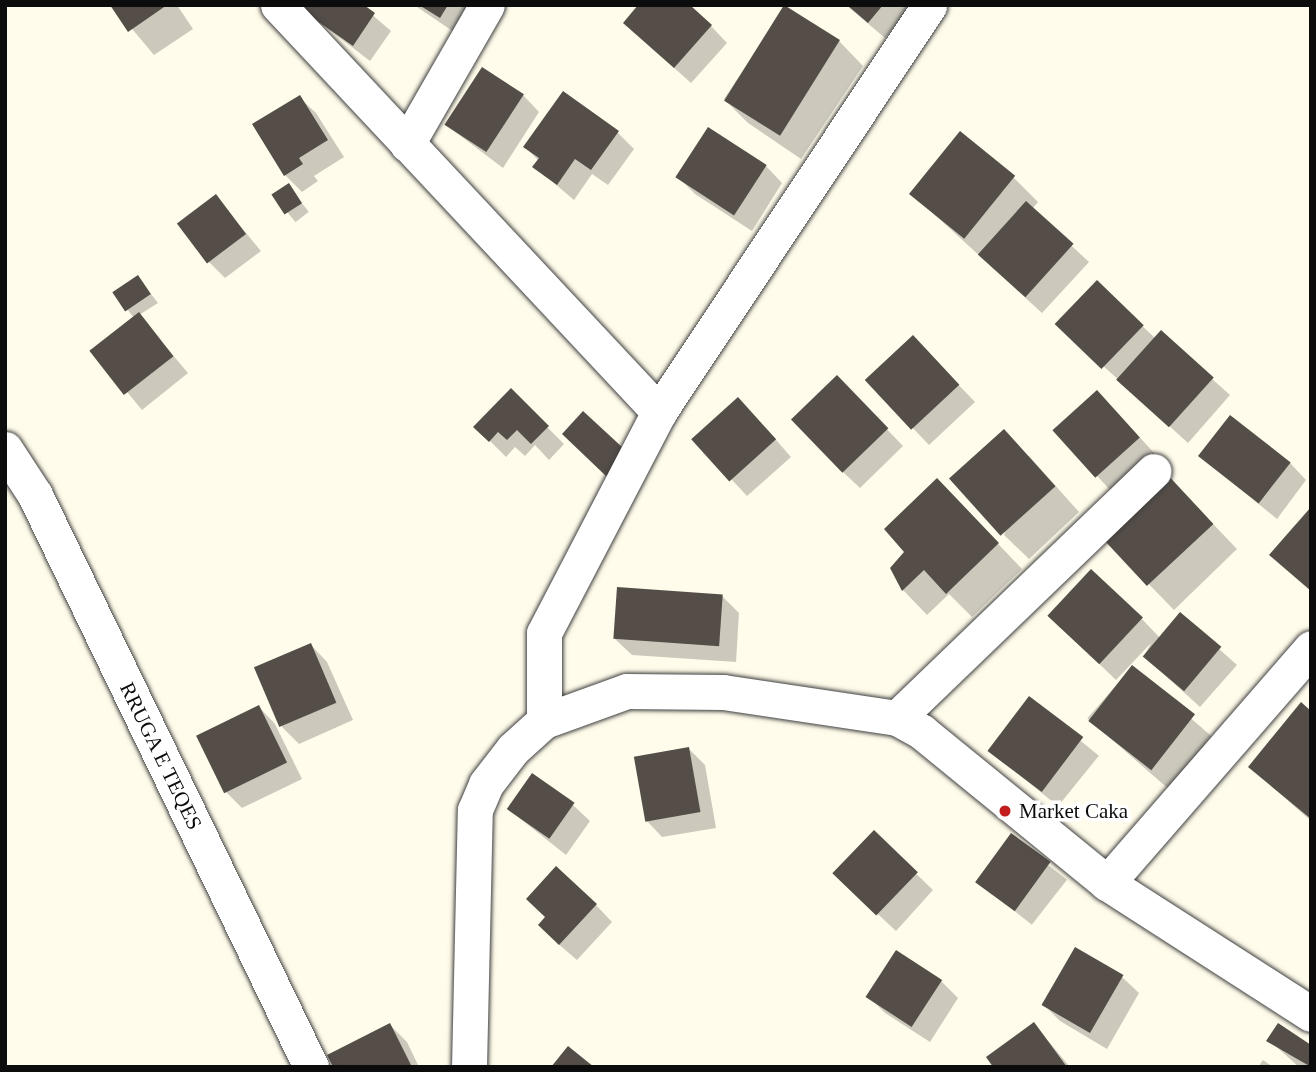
<!DOCTYPE html>
<html>
<head>
<meta charset="utf-8">
<style>
	body { margin:0 }
	#map { position:relative; width:1316px; height:1072px; overflow:hidden; background:#fffceb; font-family:Georgia,serif }
	div>[style] { position:absolute }
	[style*='--x'] { left:calc(var(--x)*1px); top:calc(var(--y)*1px); width:calc(var(--w)*1px); rotate:calc(var(--a)*1deg) }
	.shadow>* { inset:0; background:#0003; transform-origin:0 0 }
	.building>* { inset:0; background:#554e48; transform-origin:0 0 }
	.roads { filter:drop-shadow(0 0 2px #3f3f3f) drop-shadow(0 0 2px #3f3f3f) }
	.street>* { height:35px; margin:-17.5px; padding:0 17.5px; transform-origin:17.5px; border-radius:17.5px; background:#fff }
	.dots>* { width:19px; height:19px; translate:-50% -50%; box-sizing:border-box; border:4px solid #fff; border-radius:50% }
	span { translate:-50% -50%; white-space:nowrap; text-align:center; line-height:1.15; -webkit-text-stroke:7px #fff; paint-order:stroke }
	.street-label { font-size:21px; color:#0c0c0c }
	.poi-label { font-size:21px; color:#0c0c0c }
	.left { translate:0 -50%; text-align:left }
	.frame { position:absolute; inset:0; border:7px solid #0c0c0c; pointer-events:none }
</style>
</head>
<body>
<div id="map">
	<div class="shadow">
		<i style="clip-path:polygon(112px 5px,177px 5px,193px 29px,154px 55px)"></i>
		<i style="clip-path:polygon(361px 5px,391px 31px,370px 61px,302px 9px)"></i>
		<i style="clip-path:polygon(414px 5px,474px 5px,457px 34px)"></i>
		<i style="clip-path:polygon(846px 5px,913px 5px,885px 38px)"></i>
		<i style="clip-path:polygon(786px 6px,839px 41px,863px 66px,801px 159px,748px 123px,724px 99px)"></i>
		<i style="clip-path:polygon(711px 26px,727px 43px,691px 83px,642px 39px)"></i>
		<i style="clip-path:polygon(523px 95px,539px 112px,503px 168px,446px 125px)"></i>
		<i style="clip-path:polygon(299px 97px,316px 113px,344px 157px,314px 176px,318px 181px,302px 192px,285px 175px)"></i>
		<i style="clip-path:polygon(617px 132px,634px 149px,608px 185px,592px 174px,574px 200px,535px 167px,539px 161px,525px 147px)"></i>
		<i style="clip-path:polygon(766px 166px,782px 183px,752px 231px,695px 194px,678px 177px)"></i>
		<i style="clip-path:polygon(1013px 177px,1038px 202px,1032px 209px,1089px 262px,1042px 313px,911px 193px)"></i>
		<i style="left:288px;top:186px;width:33px;height:17px;rotate:51deg"></i>
		<i style="clip-path:polygon(215px 196px,261px 251px,225px 278px,209px 262px)"></i>
		<i style="clip-path:polygon(138px 277px,158px 303px,139px 315px,188px 373px,142px 410px,93px 351px,134px 318px,114px 292px)"></i>
		<i style="clip-path:polygon(1097px 283px,1156px 339px,1161px 333px,1230px 395px,1188px 443px,1057px 324px)"></i>
		<i style="clip-path:polygon(929px 354px,975px 402px,929px 445px,867px 380px)"></i>
		<i style="clip-path:polygon(511px 391px,564px 444px,549px 460px,535px 445px,525px 456px,515px 447px,506px 457px,476px 427px)"></i>
		<i style="clip-path:polygon(853px 394px,903px 446px,860px 488px,843px 472px)"></i>
		<i style="clip-path:polygon(1114px 409px,1155px 454px,1113px 493px,1097px 476px)"></i>
		<i style="clip-path:polygon(755px 416px,791px 457px,747px 496px,694px 439px)"></i>
		<i style="clip-path:polygon(1029px 456px,1079px 512px,1029px 559px,1004px 535px)"></i>
		<i style="clip-path:polygon(1201px 457px,1290px 463px,1306px 480px,1277px 519px)"></i>
		<i style="clip-path:polygon(1189px 499px,1237px 549px,1174px 610px,1101px 535px)"></i>
		<i style="clip-path:polygon(961px 505px,1022px 569px,972px 617px,949px 594px,927px 615px,903px 590px,892px 568px)"></i>
		<i style="clip-path:polygon(722px 596px,739px 613px,736px 662px,632px 655px,615px 639px)"></i>
		<i style="clip-path:polygon(1180px 614px,1237px 665px,1200px 707px,1144px 656px,1151px 643px,1116px 680px,1066px 632px,1142px 619px,1160px 638px)"></i>
		<i style="clip-path:polygon(311px 645px,327px 662px,353px 720px,299px 744px,282px 727px)"></i>
		<i style="left:1132px;top:667px;width:113px;height:68px;rotate:41deg"></i>
		<i style="left:1029px;top:699px;width:90px;height:65px;rotate:39deg"></i>
		<i style="clip-path:polygon(259px 707px,275px 724px,302px 779px,242px 808px,226px 792px)"></i>
		<i style="clip-path:polygon(1311px 713px,1311px 821px,1250px 767px)"></i>
		<i style="clip-path:polygon(689px 749px,705px 765px,716px 828px,662px 837px,646px 820px)"></i>
		<i style="clip-path:polygon(573px 805px,590px 821px,566px 855px,508px 809px)"></i>
		<i style="clip-path:polygon(874px 833px,933px 890px,896px 931px,852px 890px)"></i>
		<i style="left:1011px;top:836px;width:71px;height:57px;rotate:38deg"></i>
		<i style="clip-path:polygon(596px 905px,612px 922px,577px 960px,556px 942px)"></i>
		<i style="clip-path:polygon(896px 953px,941px 981px,958px 998px,930px 1042px,885px 1013px,869px 997px)"></i>
		<i style="clip-path:polygon(1122px 977px,1139px 993px,1107px 1049px,1060px 1021px,1044px 1005px)"></i>
		<i style="clip-path:polygon(1034px 1024px,1070px 1067px,995px 1067px)"></i>
		<i style="clip-path:polygon(390px 1025px,407px 1042px,419px 1067px,335px 1067px)"></i>
		<i style="clip-path:polygon(1269px 1040px,1311px 1067px,1299px 1067px)"></i>
		<i style="clip-path:polygon(1263px 1060px,1273px 1067px,1258px 1067px)"></i>
	</div>
	<div class="building">
		<i style="clip-path:polygon(110px 5px,167px 5px,128px 32px)"></i>
		<i style="clip-path:polygon(302px 5px,364px 5px,375px 13px,353px 46px,300px 9px)"></i>
		<i style="clip-path:polygon(419px 5px,448px 5px,440px 18px)"></i>
		<i style="clip-path:polygon(638px 5px,690px 5px,712px 25px,674px 68px,623px 23px)"></i>
		<i style="left:784px;top:5px;width:66px;height:113px;rotate:32deg"></i>
		<i style="clip-path:polygon(847px 5px,883px 5px,868px 23px)"></i>
		<i style="left:482px;top:67px;width:50px;height:69px;rotate:33deg"></i>
		<i style="clip-path:polygon(563px 91px,619px 131px,591px 170px,575px 159px,557px 185px,532px 167px,539px 158px,523px 147px)"></i>
		<i style="clip-path:polygon(300px 95px,328px 140px,299px 158px,303px 164px,284px 176px,252px 124px)"></i>
		<i style="left:708px;top:127px;width:70px;height:60px;rotate:33deg"></i>
		<i style="left:960px;top:131px;width:71px;height:81px;rotate:39deg"></i>
		<i style="left:289px;top:183px;width:24px;height:21px;rotate:57deg"></i>
		<i style="left:216px;top:194px;width:50px;height:49px;rotate:53deg"></i>
		<i style="left:1026px;top:201px;width:64px;height:72px;rotate:42deg"></i>
		<i style="left:138px;top:275px;width:23px;height:31px;rotate:56deg"></i>
		<i style="left:1097px;top:280px;width:65px;height:61px;rotate:44deg"></i>
		<i style="left:139px;top:312px;width:56px;height:63px;rotate:52deg"></i>
		<i style="left:1161px;top:330px;width:71px;height:67px;rotate:42deg"></i>
		<i style="left:913px;top:335px;width:68px;height:66px;rotate:47deg"></i>
		<i style="left:837px;top:375px;width:74px;height:64px;rotate:46deg"></i>
		<i style="clip-path:polygon(511px 388px,549px 426px,531px 444px,517px 430px,507px 440px,498px 432px,489px 442px,473px 427px)"></i>
		<i style="left:1097px;top:390px;width:64px;height:60px;rotate:48deg"></i>
		<i style="left:738px;top:397px;width:57px;height:63px;rotate:48deg"></i>
		<i style="clip-path:polygon(583px 411px,622px 447px,607px 477px,562px 434px)"></i>
		<i style="left:1230px;top:415px;width:77px;height:52px;rotate:38deg"></i>
		<i style="left:1004px;top:429px;width:77px;height:74px;rotate:48deg"></i>
		<i style="left:1165px;top:472px;width:71px;height:91px;rotate:47deg"></i>
		<i style="clip-path:polygon(937px 478px,999px 543px,946px 594px,924px 570px,902px 591px,890px 568px,904px 552px,884px 529px)"></i>
		<i style="clip-path:polygon(1311px 507px,1311px 591px,1269px 555px)"></i>
		<i style="left:1091px;top:569px;width:71px;height:64px;rotate:43deg"></i>
		<i style="left:617px;top:587px;width:106px;height:52px;rotate:4deg"></i>
		<i style="left:1180px;top:612px;width:54px;height:58px;rotate:40deg"></i>
		<i style="left:311px;top:643px;width:65px;height:62px;rotate:67deg"></i>
		<i style="left:1132px;top:665px;width:80px;height:71px;rotate:38deg"></i>
		<i style="left:1029px;top:696px;width:68px;height:69px;rotate:37deg"></i>
		<i style="clip-path:polygon(1301px 702px,1311px 711px,1311px 819px,1248px 767px)"></i>
		<i style="left:259px;top:705px;width:64px;height:70px;rotate:64deg"></i>
		<i style="left:689px;top:747px;width:66px;height:56px;rotate:80deg"></i>
		<i style="left:532px;top:773px;width:52px;height:44px;rotate:35deg"></i>
		<i style="left:874px;top:830px;width:61px;height:60px;rotate:44deg"></i>
		<i style="left:1011px;top:833px;width:49px;height:61px;rotate:36deg"></i>
		<i style="clip-path:polygon(556px 866px,597px 904px,559px 945px,538px 925px,545px 917px,526px 899px)"></i>
		<i style="left:1075px;top:947px;width:56px;height:67px;rotate:30deg"></i>
		<i style="left:896px;top:950px;width:55px;height:56px;rotate:33deg"></i>
		<i style="clip-path:polygon(1034px 1022px,1067px 1067px,993px 1067px,986px 1057px)"></i>
		<i style="clip-path:polygon(390px 1023px,412px 1067px,333px 1067px,327px 1055px)"></i>
		<i style="clip-path:polygon(1278px 1023px,1311px 1045px,1311px 1067px,1266px 1041px)"></i>
		<i style="clip-path:polygon(568px 1046px,594px 1067px,551px 1067px)"></i>
	</div>
	<div class="roads">
		<div class="street">
			<i style="--x:278;--y:5;--w:558;--a:46.89"></i>
			<i style="--x:407;--y:144;--w:160;--a:-60.1"></i>
			<i style="--x:5;--y:449;--w:55;--a:56.9"></i>
			<i style="--x:35;--y:495;--w:635;--a:64.24"></i>
			<i style="--x:897;--y:718;--w:356;--a:-43.9"></i>
			<i style="--x:544;--y:721;--w:88;--a:-90"></i>
			<i style="--x:544;--y:633;--w:249;--a:-62.5"></i>
			<i style="--x:659;--y:412;--w:488;--a:-56.4"></i>
			<i style="--x:1107;--y:883;--w:311;--a:-49"></i>
			<i style="--x:469;--y:1067;--w:257;--a:-88.7"></i>
			<i style="--x:475;--y:810;--w:28;--a:-67"></i>
			<i style="--x:486;--y:784;--w:44;--a:-52.4"></i>
			<i style="--x:513;--y:749;--w:42;--a:-42.1"></i>
			<i style="--x:544;--y:721;--w:88;--a:-19.9"></i>
			<i style="--x:627;--y:691;--w:96;--a:0.6"></i>
			<i style="--x:723;--y:692;--w:176;--a:8.5"></i>
			<i style="--x:897;--y:718;--w:29;--a:29"></i>
			<i style="--x:922;--y:732;--w:239;--a:39.2"></i>
			<i style="--x:1107;--y:883;--w:242;--a:32.7"></i>
		</div>
	</div>
	<div class="dots">
		<i style="left:1005px;top:811px;background:#c31d1d"></i>
	</div>
	<div class="street-label">
		<span style="left:161px;top:756px;rotate:64deg">RRUGA E TEQES</span>
	</div>
	<div class="poi-label">
		<span class="left" style="left:1019px;top:811px">Market Caka</span>
	</div>
	<div class="frame"></div>
</div>
</body>
</html>
